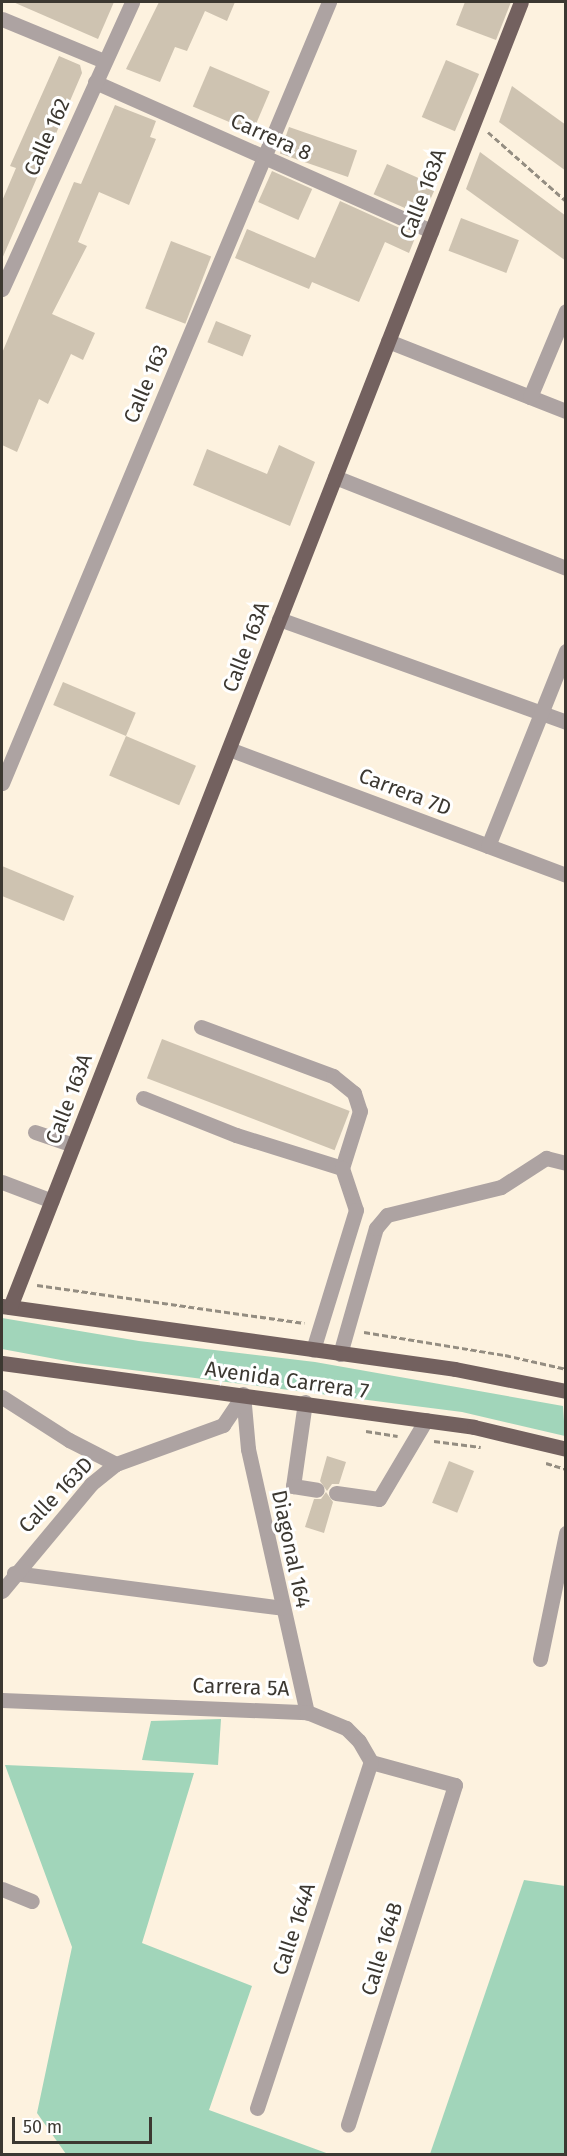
<!DOCTYPE html>
<html>
<head>
<meta charset="utf-8">
<style>
	body { margin:0 }
	#map { position:relative; width:567px; height:2156px; overflow:hidden; background:#fdf2df; font-family:"Fira Sans",sans-serif }
	div>[style] { position:absolute }
	[style*='--x'] { left:calc(var(--x)*1px); top:calc(var(--y)*1px); width:calc(var(--w)*1px); rotate:calc(var(--a)*1deg) }
	.green>* { inset:0; background:#a1d5ba }
	.building>* { inset:0; background:#cec3b1; transform-origin:0 0 }
	.path>* { height:3px; margin-top:-1.5px; transform-origin:0; background:repeating-linear-gradient(90deg,#948d81 0 6px,transparent 0 9px) }
	.minor>* { height:15px; margin:-7.5px; padding:0 7.5px; transform-origin:7.5px; border-radius:7.5px; background:#ada3a2 }
	.major>* { height:15px; margin:-7.5px; padding:0 7.5px; transform-origin:7.5px; border-radius:7.5px; background:#73615f }
	span { translate:-50% -50%; white-space:nowrap; text-align:center; line-height:1.15; -webkit-text-stroke:6px #fff; paint-order:stroke }
	.street-label { font-size:21px; color:#3c3831 }
	.frame { position:absolute; inset:0; border:3px solid #3c3831; pointer-events:none }
	.scale { position:absolute; left:12px; top:2117px; width:140px; height:27px; box-sizing:border-box; border:3px solid #3c3831; border-top:0; padding-left:8px; font-size:18px; line-height:21px; white-space:nowrap; color:#3c3831; -webkit-text-stroke:4px #fff; paint-order:stroke }
</style>
</head>
<body>
<div id="map">
	<div class="green">
		<i style="clip-path:polygon(2px 1318px,139px 1341px,315px 1362px,563px 1406px,565px 1436px,462px 1412px,77px 1363px,2px 1349px)"></i>
		<i style="clip-path:polygon(221px 1719px,218px 1765px,142px 1760px,151px 1721px)"></i>
		<i style="clip-path:polygon(5px 1765px,194px 1773px,142px 1943px,252px 1986px,209px 2110px,329px 2154px,66px 2154px,37px 2113px,72px 1947px)"></i>
		<i style="clip-path:polygon(524px 1880px,565px 1886px,565px 2154px,430px 2154px)"></i>
	</div>
	<div class="building">
		<i style="clip-path:polygon(13px 2px,114px 2px,98px 39px)"></i>
		<i style="clip-path:polygon(159px 2px,235px 2px,227px 21px,205px 11px,187px 51px,175px 47px,160px 82px,126px 69px)"></i>
		<i style="clip-path:polygon(465px 2px,511px 2px,496px 40px,456px 25px)"></i>
		<i style="clip-path:polygon(59px 56px,80px 65px,82px 73px,2px 259px,2px 201px,16px 168px,10px 166px)"></i>
		<i style="left:446px;top:60px;width:36px;height:62px;rotate:23deg"></i>
		<i style="left:210px;top:66px;width:65px;height:44px;rotate:23deg"></i>
		<i style="clip-path:polygon(512px 86px,566px 125px,566px 171px,499px 122px)"></i>
		<i style="clip-path:polygon(115px 105px,156px 121px,150px 137px,156px 139px,129px 205px,99px 192px,78px 242px,87px 246px,52px 314px,95px 333px,83px 360px,71px 354px,48px 404px,39px 399px,17px 452px,2px 445px,2px 353px,74px 182px,81px 184px)"></i>
		<i style="left:289px;top:127px;width:72px;height:28px;rotate:19deg"></i>
		<i style="clip-path:polygon(480px 152px,566px 216px,566px 261px,466px 189px)"></i>
		<i style="left:387px;top:164px;width:54px;height:33px;rotate:24deg"></i>
		<i style="left:272px;top:171px;width:44px;height:34px;rotate:24deg"></i>
		<i style="clip-path:polygon(340px 201px,413px 234px,415px 238px,409px 253px,385px 242px,359px 302px,312px 282px,309px 289px,235px 258px,247px 229px,315px 258px)"></i>
		<i style="left:461px;top:218px;width:62px;height:35px;rotate:21deg"></i>
		<i style="left:171px;top:241px;width:43px;height:72px;rotate:21deg"></i>
		<i style="left:216px;top:321px;width:38px;height:23px;rotate:22deg"></i>
		<i style="clip-path:polygon(279px 445px,315px 462px,290px 526px,193px 485px,207px 449px,267px 474px)"></i>
		<i style="left:63px;top:682px;width:79px;height:25px;rotate:23deg"></i>
		<i style="left:126px;top:736px;width:76px;height:43px;rotate:23deg"></i>
		<i style="clip-path:polygon(2px 866px,74px 896px,64px 921px,2px 896px)"></i>
		<i style="left:162px;top:1039px;width:201px;height:42px;rotate:21deg"></i>
		<i style="clip-path:polygon(327px 1456px,346px 1462px,339px 1484px,332px 1484px,327px 1491px,320px 1481px)"></i>
		<i style="left:449px;top:1461px;width:27px;height:45px;rotate:22deg"></i>
		<i style="clip-path:polygon(326px 1492px,333px 1502px,324px 1533px,305px 1527px,314px 1499px,321px 1499px)"></i>
	</div>
	<div class="path">
		<i style="--x:488;--y:132;--w:104;--a:41.5"></i>
		<i style="--x:37;--y:1285;--w:270;--a:8.1"></i>
		<i style="--x:364;--y:1332;--w:143;--a:9.3"></i>
		<i style="--x:505;--y:1355;--w:63;--a:12.9"></i>
		<i style="--x:366;--y:1431;--w:32;--a:9"></i>
		<i style="--x:434;--y:1441;--w:47;--a:7.3"></i>
		<i style="--x:546;--y:1463;--w:21;--a:17"></i>
	</div>
	<div class="minor">
		<i style="--x:2;--y:19;--w:110;--a:22.4"></i>
		<i style="--x:95;--y:82;--w:368;--a:23.9"></i>
		<i style="--x:2;--y:289;--w:315;--a:-65.6"></i>
		<i style="--x:388;--y:341;--w:191;--a:21.5"></i>
		<i style="--x:530;--y:397;--w:93;--a:-67.3"></i>
		<i style="--x:335;--y:477;--w:248;--a:21.5"></i>
		<i style="--x:279;--y:619;--w:305;--a:19.7"></i>
		<i style="--x:229;--y:749;--w:360;--a:20.5"></i>
		<i style="--x:2;--y:783;--w:847;--a:-67.28"></i>
		<i style="--x:488;--y:846;--w:210;--a:-68.2"></i>
		<i style="--x:201;--y:1027;--w:141;--a:20.4"></i>
		<i style="--x:333;--y:1076;--w:27;--a:39"></i>
		<i style="--x:354;--y:1093;--w:19;--a:72"></i>
		<i style="--x:360;--y:1111;--w:60;--a:107.5"></i>
		<i style="--x:143;--y:1098;--w:100;--a:21.7"></i>
		<i style="--x:236;--y:1135;--w:111;--a:17.3"></i>
		<i style="--x:342;--y:1168;--w:44;--a:71.6"></i>
		<i style="--x:356;--y:1210;--w:146;--a:107.1"></i>
		<i style="--x:35;--y:1132;--w:40;--a:18.9"></i>
		<i style="--x:2;--y:1182;--w:53;--a:20.8"></i>
		<i style="--x:340;--y:1354;--w:131;--a:-74.1"></i>
		<i style="--x:376;--y:1228;--w:17;--a:-50"></i>
		<i style="--x:387;--y:1215;--w:117;--a:-13.8"></i>
		<i style="--x:501;--y:1187;--w:54;--a:-32.8"></i>
		<i style="--x:546;--y:1158;--w:21;--a:14"></i>
		<i style="--x:243;--y:1394;--w:55;--a:84.8"></i>
		<i style="--x:248;--y:1449;--w:270;--a:77.4"></i>
		<i style="--x:2;--y:1397;--w:80;--a:32.7"></i>
		<i style="--x:69;--y:1440;--w:53;--a:27.1"></i>
		<i style="--x:305;--y:1402;--w:85;--a:98.1"></i>
		<i style="--x:293;--y:1486;--w:24;--a:9"></i>
		<i style="--x:336;--y:1493;--w:43;--a:7.9"></i>
		<i style="--x:379;--y:1499;--w:92;--a:-59.3"></i>
		<i style="--x:14;--y:1573;--w:271;--a:7.4"></i>
		<i style="--x:2;--y:1591;--w:139;--a:-50.2"></i>
		<i style="--x:91;--y:1484;--w:32;--a:-39"></i>
		<i style="--x:116;--y:1464;--w:114;--a:-20"></i>
		<i style="--x:223;--y:1425;--w:34;--a:-56"></i>
		<i style="--x:540;--y:1659;--w:129;--a:-78.3"></i>
		<i style="--x:2;--y:1700;--w:305;--a:2.3"></i>
		<i style="--x:307;--y:1712;--w:42;--a:22.3"></i>
		<i style="--x:346;--y:1728;--w:18;--a:45"></i>
		<i style="--x:359;--y:1741;--w:24;--a:60"></i>
		<i style="--x:371;--y:1762;--w:87;--a:15.3"></i>
		<i style="--x:455;--y:1785;--w:356;--a:107.5"></i>
		<i style="--x:2;--y:1889;--w:32;--a:22"></i>
		<i style="--x:257;--y:2108;--w:364;--a:-71.8"></i>
	</div>
	<div class="major">
		<i style="--x:2;--y:1306;--w:457;--a:7.9"></i>
		<i style="--x:455;--y:1369;--w:113;--a:11.2"></i>
		<i style="--x:10;--y:1307;--w:1401;--a:-68.62"></i>
		<i style="--x:2;--y:1363;--w:476;--a:7.7"></i>
		<i style="--x:474;--y:1427;--w:95;--a:13.4"></i>
	</div>
	<div class="street-label">
		<span style="left:47px;top:137px;rotate:-66deg">Calle 162</span>
		<span style="left:271px;top:137px;rotate:24deg">Carrera 8</span>
		<span style="left:423px;top:194px;rotate:-69deg">Calle 163A</span>
		<span style="left:146px;top:384px;rotate:-67deg">Calle 163</span>
		<span style="left:246px;top:647px;rotate:-69deg">Calle 163A</span>
		<span style="left:405px;top:792px;rotate:21deg">Carrera 7D</span>
		<span style="left:69px;top:1099px;rotate:-69deg">Calle 163A</span>
		<span style="left:287px;top:1380px;rotate:8deg">Avenida Carrera 7</span>
		<span style="left:56px;top:1495px;rotate:-46deg">Calle 163D</span>
		<span style="left:291px;top:1549px;rotate:78deg">Diagonal 164</span>
		<span style="left:241px;top:1687px;rotate:2deg">Carrera 5A</span>
		<span style="left:294px;top:1929px;rotate:-72deg">Calle 164A</span>
		<span style="left:382px;top:1949px;rotate:-73deg">Calle 164B</span>
	</div>
	<div class="frame"></div>
	<div class="scale">50 m</div>
</div>
</body>
</html>
